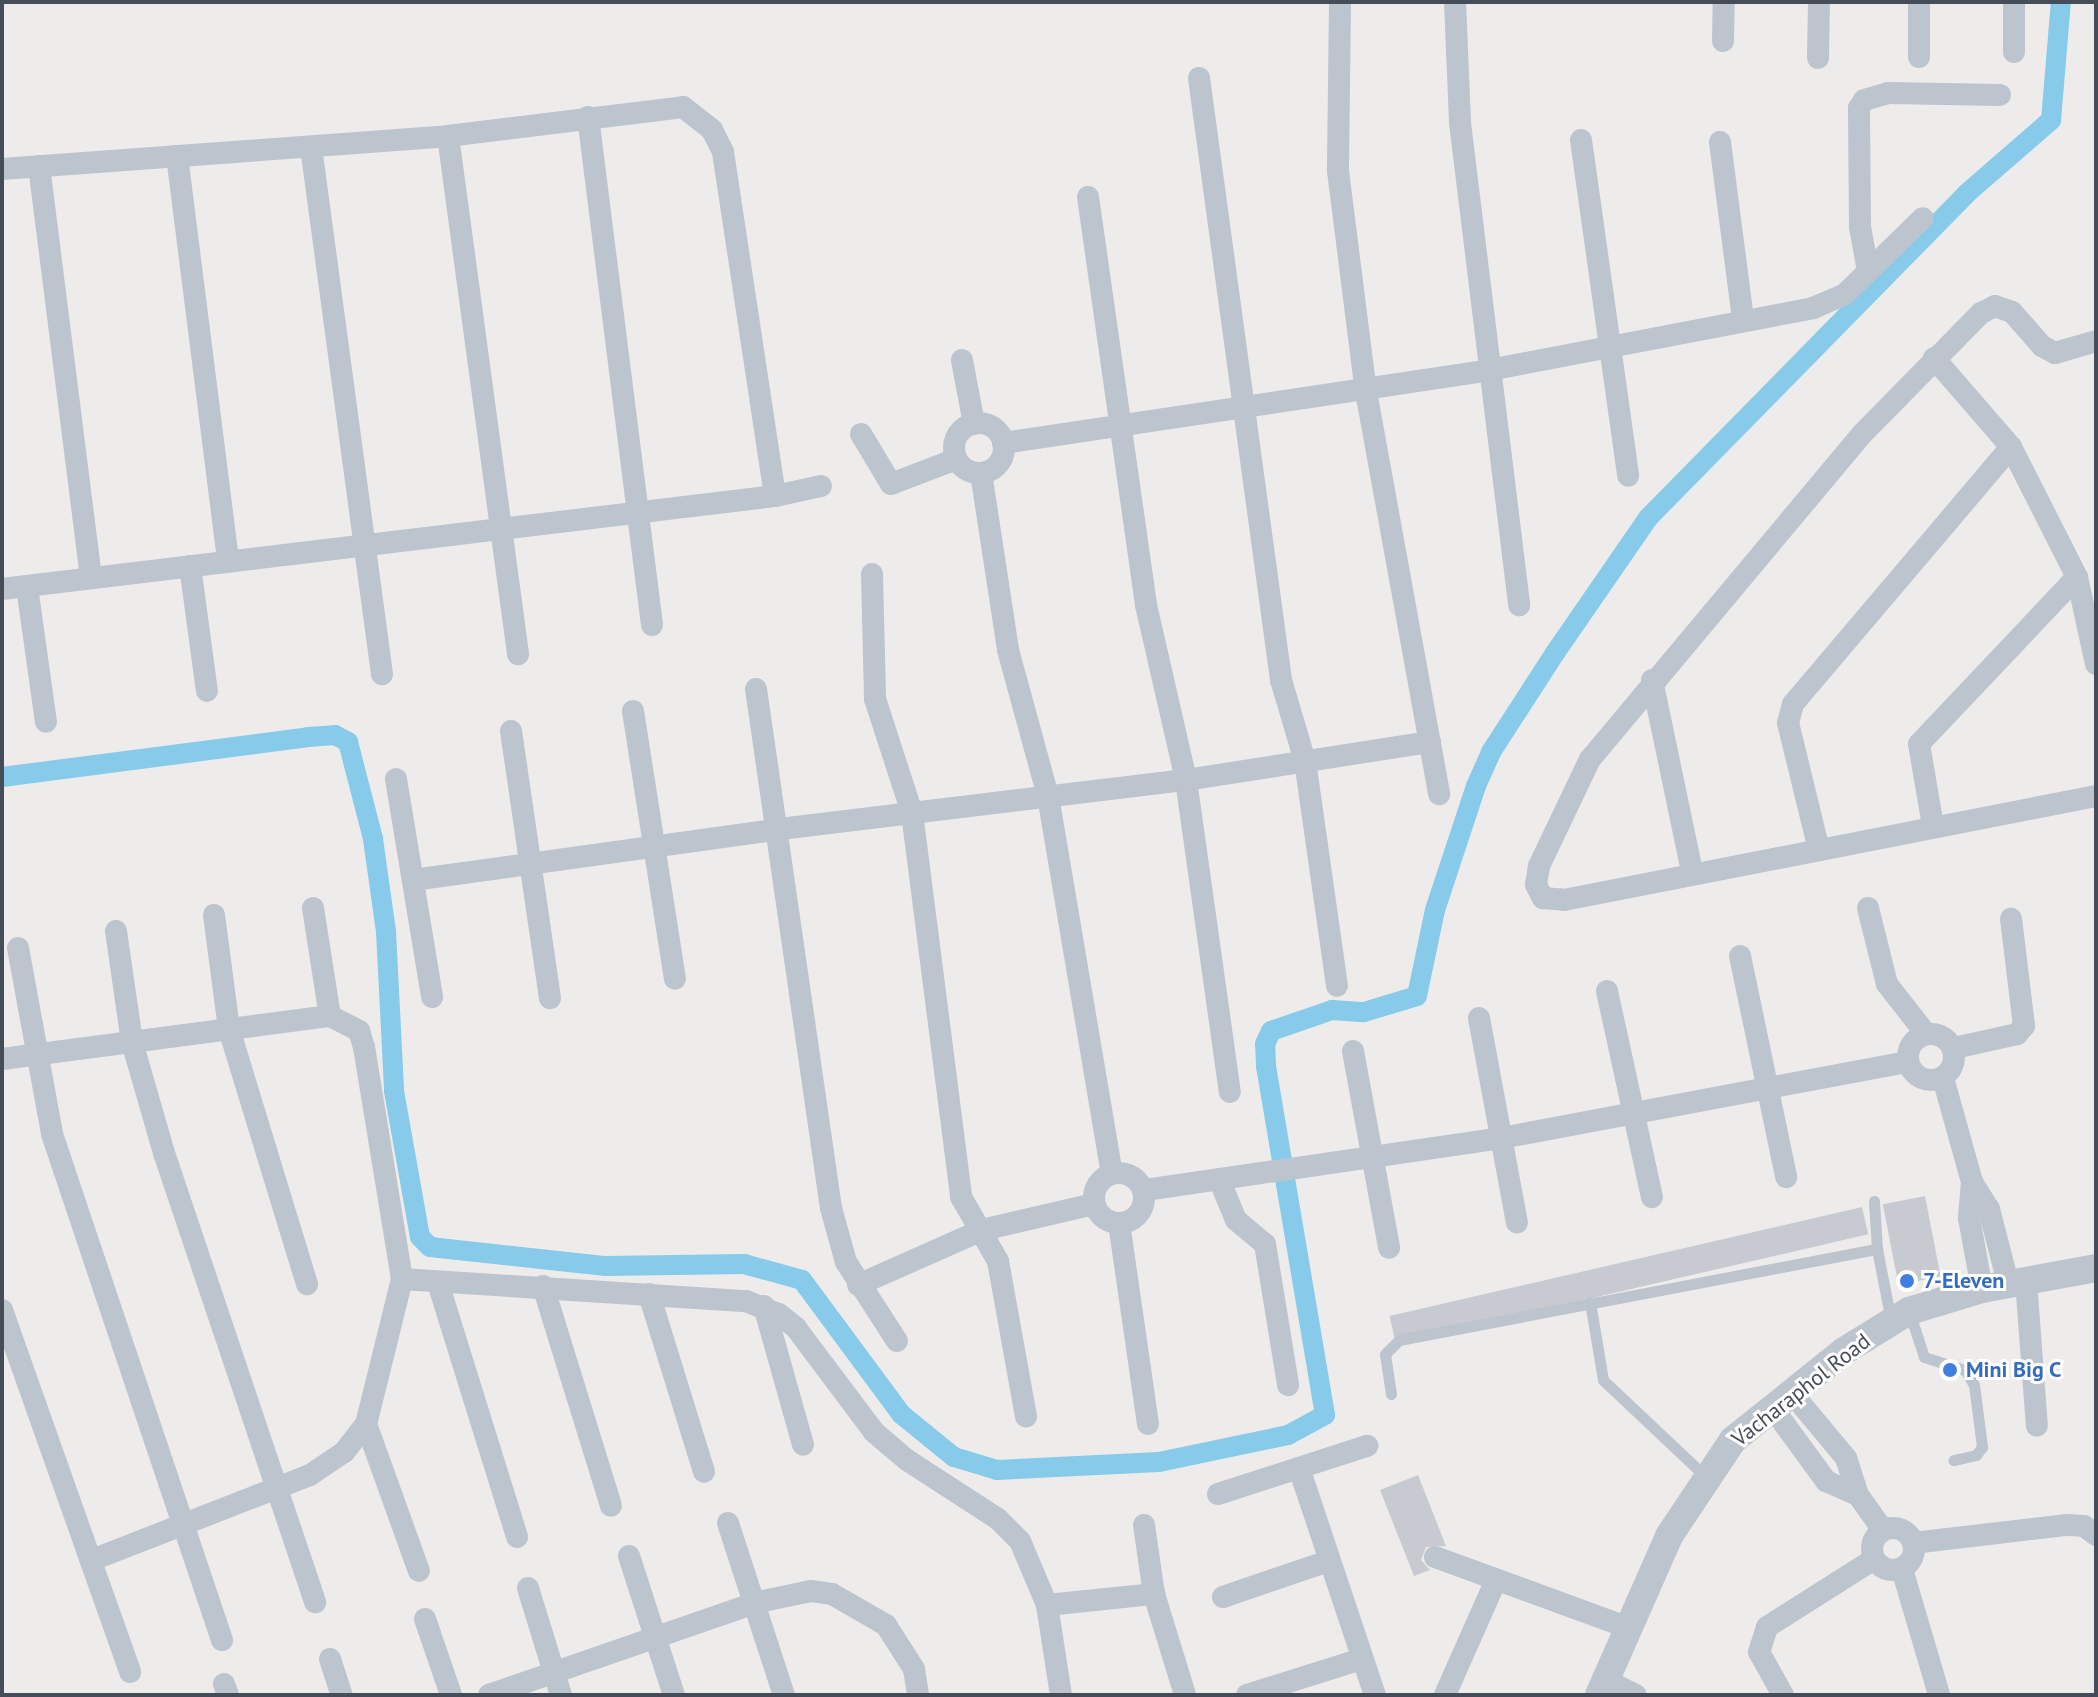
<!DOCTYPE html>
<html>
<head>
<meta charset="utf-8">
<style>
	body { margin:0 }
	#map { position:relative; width:2098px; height:1697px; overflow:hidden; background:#eeeceb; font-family:"PT Sans",sans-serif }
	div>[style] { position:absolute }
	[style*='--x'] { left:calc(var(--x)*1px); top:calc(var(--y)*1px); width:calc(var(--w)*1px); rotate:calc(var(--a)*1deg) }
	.canal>* { height:20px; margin:-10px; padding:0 10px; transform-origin:10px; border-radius:10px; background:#87cae9 }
	.building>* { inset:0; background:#c8cad1; transform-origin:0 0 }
	.service>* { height:11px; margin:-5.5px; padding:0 5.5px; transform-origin:5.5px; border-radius:5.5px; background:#bcc4ce }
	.minor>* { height:22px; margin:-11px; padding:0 11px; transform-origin:11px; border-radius:11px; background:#bcc4ce }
	.minor>.ring { margin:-11px; padding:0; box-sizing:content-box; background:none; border:22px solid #bcc4ce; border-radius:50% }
	.tertiary>* { height:28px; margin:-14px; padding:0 14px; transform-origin:14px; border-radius:14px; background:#bcc4ce }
	.dots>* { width:22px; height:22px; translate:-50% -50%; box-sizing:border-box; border:4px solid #fff; border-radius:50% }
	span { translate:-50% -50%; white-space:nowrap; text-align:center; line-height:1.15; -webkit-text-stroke:6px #fff; paint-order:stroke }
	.shop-label { font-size:22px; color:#366cbe; font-weight:700 }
	.left { translate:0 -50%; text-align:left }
	.street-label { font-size:22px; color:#444d58 }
	.frame { position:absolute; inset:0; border:4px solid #444d58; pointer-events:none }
</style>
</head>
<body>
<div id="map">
	<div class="canal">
		<i style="--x:2;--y:777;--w:309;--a:-7.4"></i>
		<i style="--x:308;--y:737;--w:27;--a:-4"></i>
		<i style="--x:335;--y:735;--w:15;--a:28"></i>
		<i style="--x:348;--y:742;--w:100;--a:75.5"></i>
		<i style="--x:373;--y:839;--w:93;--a:82"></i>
		<i style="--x:386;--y:931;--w:160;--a:87.1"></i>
		<i style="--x:394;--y:1091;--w:148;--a:79.9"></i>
		<i style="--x:420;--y:1237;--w:14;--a:45"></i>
		<i style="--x:430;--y:1247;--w:177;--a:6.2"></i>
		<i style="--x:606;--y:1266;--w:138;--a:-0.8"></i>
		<i style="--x:744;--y:1264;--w:60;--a:15.4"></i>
		<i style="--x:802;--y:1280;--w:167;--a:53.5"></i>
		<i style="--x:901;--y:1414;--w:68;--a:39.1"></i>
		<i style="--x:954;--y:1457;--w:45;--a:16.8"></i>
		<i style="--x:997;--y:1470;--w:162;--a:-2.8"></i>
		<i style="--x:1159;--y:1462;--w:132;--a:-11.8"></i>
		<i style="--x:1288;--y:1435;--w:42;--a:-28.4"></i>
		<i style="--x:1325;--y:1415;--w:353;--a:-99.6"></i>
		<i style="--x:1266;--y:1067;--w:23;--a:-92"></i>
		<i style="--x:1265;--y:1044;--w:14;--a:-65"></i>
		<i style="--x:1271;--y:1031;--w:65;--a:-19"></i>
		<i style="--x:1332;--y:1010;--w:32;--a:4"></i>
		<i style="--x:1364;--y:1012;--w:55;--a:-16.8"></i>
		<i style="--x:1417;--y:996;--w:88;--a:-78.2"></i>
		<i style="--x:1435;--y:910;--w:131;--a:-71.7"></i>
		<i style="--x:1476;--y:786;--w:37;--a:-66"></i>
		<i style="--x:1491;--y:752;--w:118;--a:-57.1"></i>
		<i style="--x:1555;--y:653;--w:164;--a:-55.4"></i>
		<i style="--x:1648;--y:518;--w:454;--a:-45.5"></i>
		<i style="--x:1966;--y:194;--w:113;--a:-41"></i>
		<i style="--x:2051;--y:120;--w:118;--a:-85.2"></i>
	</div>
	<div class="building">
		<i style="left:1925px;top:1196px;width:82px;height:43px;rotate:79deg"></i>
		<i style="left:1862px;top:1207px;width:28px;height:485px;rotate:77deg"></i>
		<i style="clip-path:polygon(1418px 1475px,1446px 1546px,1426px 1547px,1421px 1560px,1430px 1570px,1414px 1576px,1380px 1490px)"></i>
	</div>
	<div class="service">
		<i style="--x:1874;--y:1201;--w:48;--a:86.4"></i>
		<i style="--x:1590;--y:1302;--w:79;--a:80.5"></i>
		<i style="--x:1603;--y:1380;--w:140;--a:43.3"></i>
		<i style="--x:1909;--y:1311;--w:48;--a:71.9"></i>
		<i style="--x:1924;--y:1357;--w:43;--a:17.6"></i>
		<i style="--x:1965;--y:1370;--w:17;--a:59"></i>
		<i style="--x:1974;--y:1385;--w:63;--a:82.6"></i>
		<i style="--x:1982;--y:1447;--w:10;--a:127"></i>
		<i style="--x:1976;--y:1455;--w:23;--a:167"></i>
		<i style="--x:1391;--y:1394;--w:40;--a:-98.5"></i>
		<i style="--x:1385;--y:1354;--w:20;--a:-45"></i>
		<i style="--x:1399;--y:1340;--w:487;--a:-10.8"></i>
		<i style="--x:1877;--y:1249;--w:73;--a:79"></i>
	</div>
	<div class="minor">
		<i style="--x:1340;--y:2;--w:169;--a:90.7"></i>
		<i style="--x:1338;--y:171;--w:217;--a:82.8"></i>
		<i style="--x:1365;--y:386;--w:415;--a:79.7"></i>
		<i style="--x:1455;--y:2;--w:121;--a:87.6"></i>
		<i style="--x:1460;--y:123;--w:486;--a:83"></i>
		<i style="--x:1919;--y:2;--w:55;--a:90"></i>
		<i style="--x:2014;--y:2;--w:50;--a:90"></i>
		<i style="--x:1723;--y:41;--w:39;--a:-89"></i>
		<i style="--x:1818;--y:58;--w:56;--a:-89"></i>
		<i style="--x:1199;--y:78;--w:608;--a:82.24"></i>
		<i style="--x:1281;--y:680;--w:84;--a:73.5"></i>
		<i style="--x:1305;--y:761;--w:227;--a:81.9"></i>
		<i style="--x:588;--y:117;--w:512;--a:82.82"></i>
		<i style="--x:448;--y:136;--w:523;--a:82.3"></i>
		<i style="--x:1581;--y:140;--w:339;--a:82"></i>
		<i style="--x:1720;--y:142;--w:179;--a:82.6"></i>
		<i style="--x:311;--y:147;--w:532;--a:82.33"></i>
		<i style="--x:177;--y:156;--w:408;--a:82.8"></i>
		<i style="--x:39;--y:166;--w:415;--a:82.8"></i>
		<i style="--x:2;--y:169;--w:447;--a:-4.2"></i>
		<i style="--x:448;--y:136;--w:237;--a:-7"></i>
		<i style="--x:683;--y:107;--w:37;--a:38"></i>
		<i style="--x:712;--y:130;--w:25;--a:63"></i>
		<i style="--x:723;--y:152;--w:348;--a:81.4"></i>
		<i style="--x:1088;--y:197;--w:412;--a:81.9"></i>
		<i style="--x:1146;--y:605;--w:180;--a:77.1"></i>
		<i style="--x:1186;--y:780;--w:315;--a:82"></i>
		<i style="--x:1868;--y:271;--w:45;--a:-100.3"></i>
		<i style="--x:1860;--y:227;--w:119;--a:-90.5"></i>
		<i style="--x:1859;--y:108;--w:9;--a:-58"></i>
		<i style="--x:1864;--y:100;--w:25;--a:-16"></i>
		<i style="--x:1888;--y:93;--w:112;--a:1"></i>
		<i style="--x:2096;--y:341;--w:43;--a:163.7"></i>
		<i style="--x:2055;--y:353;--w:15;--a:-152"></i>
		<i style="--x:2042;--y:346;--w:45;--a:-131.4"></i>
		<i style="--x:2012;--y:312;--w:18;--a:-161"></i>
		<i style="--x:1995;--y:306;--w:16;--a:153"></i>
		<i style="--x:1981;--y:313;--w:170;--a:134.5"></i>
		<i style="--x:1862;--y:434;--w:424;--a:129.9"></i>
		<i style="--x:1590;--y:759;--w:119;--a:115.5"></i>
		<i style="--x:1539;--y:866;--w:19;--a:99"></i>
		<i style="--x:1536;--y:885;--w:15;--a:62"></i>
		<i style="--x:1543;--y:898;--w:21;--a:5"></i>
		<i style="--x:1564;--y:900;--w:542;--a:-11.06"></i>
		<i style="--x:1934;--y:358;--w:118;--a:49.1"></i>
		<i style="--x:2011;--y:447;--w:146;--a:63.1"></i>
		<i style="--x:2077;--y:577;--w:89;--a:77.7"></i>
		<i style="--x:962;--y:360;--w:65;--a:79.4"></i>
		<i class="ring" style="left:954px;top:423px;width:28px;height:28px"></i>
		<i style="--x:861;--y:434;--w:58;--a:59"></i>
		<i style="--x:891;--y:484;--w:70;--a:-21"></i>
		<i style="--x:1003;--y:443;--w:491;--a:-8.5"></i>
		<i style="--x:1489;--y:370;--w:330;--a:-10.8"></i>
		<i style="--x:1813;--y:308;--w:34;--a:-23"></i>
		<i style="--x:1844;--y:295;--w:110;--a:-44.3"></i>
		<i style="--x:981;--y:473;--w:179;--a:81.3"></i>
		<i style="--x:1008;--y:650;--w:151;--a:74.7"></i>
		<i style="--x:1048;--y:796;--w:382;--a:80.4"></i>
		<i style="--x:190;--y:566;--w:126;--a:82.3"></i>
		<i style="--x:872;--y:574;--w:125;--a:88.6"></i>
		<i style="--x:875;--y:699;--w:120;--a:72"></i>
		<i style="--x:912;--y:813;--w:387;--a:82.7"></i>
		<i style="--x:961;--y:1197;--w:74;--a:60"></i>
		<i style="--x:998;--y:1261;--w:158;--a:79.8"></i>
		<i style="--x:27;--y:587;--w:136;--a:82"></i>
		<i style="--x:2;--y:589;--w:779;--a:-6.86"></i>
		<i style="--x:775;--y:496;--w:47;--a:-12.3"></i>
		<i style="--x:1652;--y:680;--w:195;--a:78.2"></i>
		<i style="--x:756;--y:689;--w:524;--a:81.78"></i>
		<i style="--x:831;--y:1208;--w:56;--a:74.5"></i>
		<i style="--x:846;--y:1262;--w:94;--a:57.2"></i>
		<i style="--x:633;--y:711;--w:271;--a:81.1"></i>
		<i style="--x:511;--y:731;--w:270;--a:81.7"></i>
		<i style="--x:396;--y:779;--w:221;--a:80.6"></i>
		<i style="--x:1933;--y:826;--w:83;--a:-99.7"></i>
		<i style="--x:1919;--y:744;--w:230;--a:-46.6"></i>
		<i style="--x:1819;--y:850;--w:131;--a:-103.7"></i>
		<i style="--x:1788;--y:723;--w:20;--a:-75"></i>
		<i style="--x:1793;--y:704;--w:337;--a:-49.7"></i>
		<i style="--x:413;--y:880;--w:371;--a:-7.9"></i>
		<i style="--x:780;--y:829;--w:409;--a:-6.9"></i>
		<i style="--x:1186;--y:780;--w:247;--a:-8.9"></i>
		<i style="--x:313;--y:908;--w:109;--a:81.1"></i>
		<i style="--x:1868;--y:908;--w:78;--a:76"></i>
		<i style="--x:1887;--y:984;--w:63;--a:52"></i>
		<i style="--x:214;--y:915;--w:115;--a:82.5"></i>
		<i style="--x:229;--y:1029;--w:267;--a:73"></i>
		<i style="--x:116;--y:931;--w:112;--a:81.8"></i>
		<i style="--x:132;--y:1042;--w:116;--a:73.9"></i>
		<i style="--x:164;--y:1153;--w:474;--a:71.4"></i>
		<i style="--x:18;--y:948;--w:189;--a:79.6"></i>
		<i style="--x:52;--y:1134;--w:534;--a:71.43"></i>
		<i style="--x:1740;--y:956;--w:226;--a:78.2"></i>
		<i style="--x:1607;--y:991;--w:211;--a:77.7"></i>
		<i style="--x:1479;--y:1018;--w:208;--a:79.5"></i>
		<i class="ring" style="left:1908px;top:1034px;width:24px;height:24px"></i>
		<i style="--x:1954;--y:1048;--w:65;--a:-12.5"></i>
		<i style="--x:2017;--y:1034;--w:11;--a:-49"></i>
		<i style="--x:2024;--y:1026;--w:108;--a:-96.9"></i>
		<i style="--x:1353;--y:1051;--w:200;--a:79.6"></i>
		<i style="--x:2;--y:1059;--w:331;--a:-7.5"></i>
		<i style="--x:330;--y:1016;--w:33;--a:27"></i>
		<i style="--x:359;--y:1031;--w:17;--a:73"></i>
		<i style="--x:364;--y:1047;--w:235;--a:80.7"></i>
		<i style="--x:402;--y:1279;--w:149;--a:103.9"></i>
		<i style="--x:366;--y:1424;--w:36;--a:128"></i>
		<i style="--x:344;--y:1452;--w:41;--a:145.9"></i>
		<i style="--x:310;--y:1475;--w:234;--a:158.7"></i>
		<i style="--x:1943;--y:1078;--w:108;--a:74.4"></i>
		<i style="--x:1972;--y:1182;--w:32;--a:58"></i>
		<i style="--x:1989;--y:1209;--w:76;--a:75.6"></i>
		<i class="ring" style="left:1094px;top:1173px;width:28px;height:28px"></i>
		<i style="--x:1219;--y:1179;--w:44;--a:67.5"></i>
		<i style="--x:1236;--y:1220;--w:38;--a:40"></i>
		<i style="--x:1265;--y:1244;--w:143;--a:80.7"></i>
		<i style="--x:1972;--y:1182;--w:36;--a:95"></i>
		<i style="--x:1969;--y:1218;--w:72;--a:79.6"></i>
		<i style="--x:1145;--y:1190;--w:360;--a:-8.3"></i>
		<i style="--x:1501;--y:1138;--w:413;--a:-10.6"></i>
		<i style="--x:1119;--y:1223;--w:203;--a:81.8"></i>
		<i style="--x:402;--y:1279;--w:345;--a:3.7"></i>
		<i style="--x:746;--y:1301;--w:35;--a:22"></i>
		<i style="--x:779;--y:1314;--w:22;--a:39"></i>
		<i style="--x:796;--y:1328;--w:130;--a:53.1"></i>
		<i style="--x:874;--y:1432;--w:43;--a:40.3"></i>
		<i style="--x:907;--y:1460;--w:108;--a:33"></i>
		<i style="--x:998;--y:1519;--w:31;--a:45"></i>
		<i style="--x:1020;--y:1541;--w:69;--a:67.1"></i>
		<i style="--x:1047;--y:1605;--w:91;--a:81.2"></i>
		<i style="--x:2026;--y:1281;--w:145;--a:85.7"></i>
		<i style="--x:438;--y:1283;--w:266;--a:72.7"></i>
		<i style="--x:858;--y:1285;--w:136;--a:-23.9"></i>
		<i style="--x:982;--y:1230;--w:115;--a:-13.1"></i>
		<i style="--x:543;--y:1286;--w:230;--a:72.8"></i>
		<i style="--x:649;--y:1294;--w:186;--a:72.8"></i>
		<i style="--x:764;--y:1306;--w:144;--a:74.3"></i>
		<i style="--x:2;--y:1310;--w:384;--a:70.5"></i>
		<i style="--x:1791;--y:1392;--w:86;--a:50.2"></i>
		<i style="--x:1846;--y:1458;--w:39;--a:72"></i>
		<i style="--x:1858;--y:1495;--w:43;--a:54.5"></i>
		<i style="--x:1772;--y:1407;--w:92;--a:53.9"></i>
		<i style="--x:1826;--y:1481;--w:35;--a:24"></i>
		<i style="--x:366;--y:1424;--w:156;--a:70.2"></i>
		<i style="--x:1299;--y:1468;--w:239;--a:71.5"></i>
		<i style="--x:1218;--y:1494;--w:157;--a:-17.9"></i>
		<i style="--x:728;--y:1523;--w:181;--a:72"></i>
		<i style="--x:1144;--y:1525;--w:70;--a:81.8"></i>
		<i style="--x:1154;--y:1594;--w:106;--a:72.9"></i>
		<i class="ring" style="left:1872px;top:1528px;width:20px;height:20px"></i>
		<i style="--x:1913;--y:1543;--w:155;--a:-6.7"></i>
		<i style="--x:2067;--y:1525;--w:17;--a:3"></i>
		<i style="--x:2084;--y:1526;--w:15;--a:37"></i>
		<i style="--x:629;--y:1556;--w:146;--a:72.1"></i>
		<i style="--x:1435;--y:1557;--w:203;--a:20.1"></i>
		<i style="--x:1902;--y:1569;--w:131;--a:73.6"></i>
		<i style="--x:528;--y:1588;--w:112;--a:72.9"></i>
		<i style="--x:1223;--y:1597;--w:111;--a:-18.9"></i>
		<i style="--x:1047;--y:1605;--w:108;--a:-5.9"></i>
		<i style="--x:425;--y:1619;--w:80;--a:71.1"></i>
		<i style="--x:330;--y:1659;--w:38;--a:72"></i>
		<i style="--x:1605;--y:1680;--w:34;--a:26"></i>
		<i style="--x:224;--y:1684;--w:12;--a:70"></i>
		<i style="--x:489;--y:1695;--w:281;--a:-19.1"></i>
		<i style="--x:754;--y:1603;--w:58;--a:-11.9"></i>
		<i style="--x:811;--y:1591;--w:21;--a:8"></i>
		<i style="--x:832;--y:1594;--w:62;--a:29.9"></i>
		<i style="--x:886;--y:1625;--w:52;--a:57.5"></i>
		<i style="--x:914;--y:1669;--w:26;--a:81"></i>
		<i style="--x:1247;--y:1695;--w:120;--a:-17.5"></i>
		<i style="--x:1445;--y:1695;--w:124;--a:-66.1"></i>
		<i style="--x:1783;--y:1695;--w:49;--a:-119.2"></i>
		<i style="--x:1759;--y:1652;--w:26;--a:-72"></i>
		<i style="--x:1767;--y:1627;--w:127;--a:-32.4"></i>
	</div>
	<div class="tertiary">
		<i style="--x:1599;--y:1695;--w:174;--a:-66.2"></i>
		<i style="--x:1669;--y:1536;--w:115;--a:-56.3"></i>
		<i style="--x:1733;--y:1440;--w:142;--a:-38.7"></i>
		<i style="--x:1844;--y:1351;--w:76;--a:-31.6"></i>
		<i style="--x:1909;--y:1311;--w:76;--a:-16.8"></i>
		<i style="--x:1982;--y:1289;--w:116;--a:-10.4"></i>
	</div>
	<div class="dots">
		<i style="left:1907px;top:1281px;background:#3f7fe0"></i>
		<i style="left:1950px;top:1370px;background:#3f7fe0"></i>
	</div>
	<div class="shop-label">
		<span class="left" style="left:1923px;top:1281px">7-Eleven</span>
		<span class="left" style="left:1966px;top:1370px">Mini Big C</span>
	</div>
	<div class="street-label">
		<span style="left:1801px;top:1390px;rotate:-38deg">Vacharaphol Road</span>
	</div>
	<div class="frame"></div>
</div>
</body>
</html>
